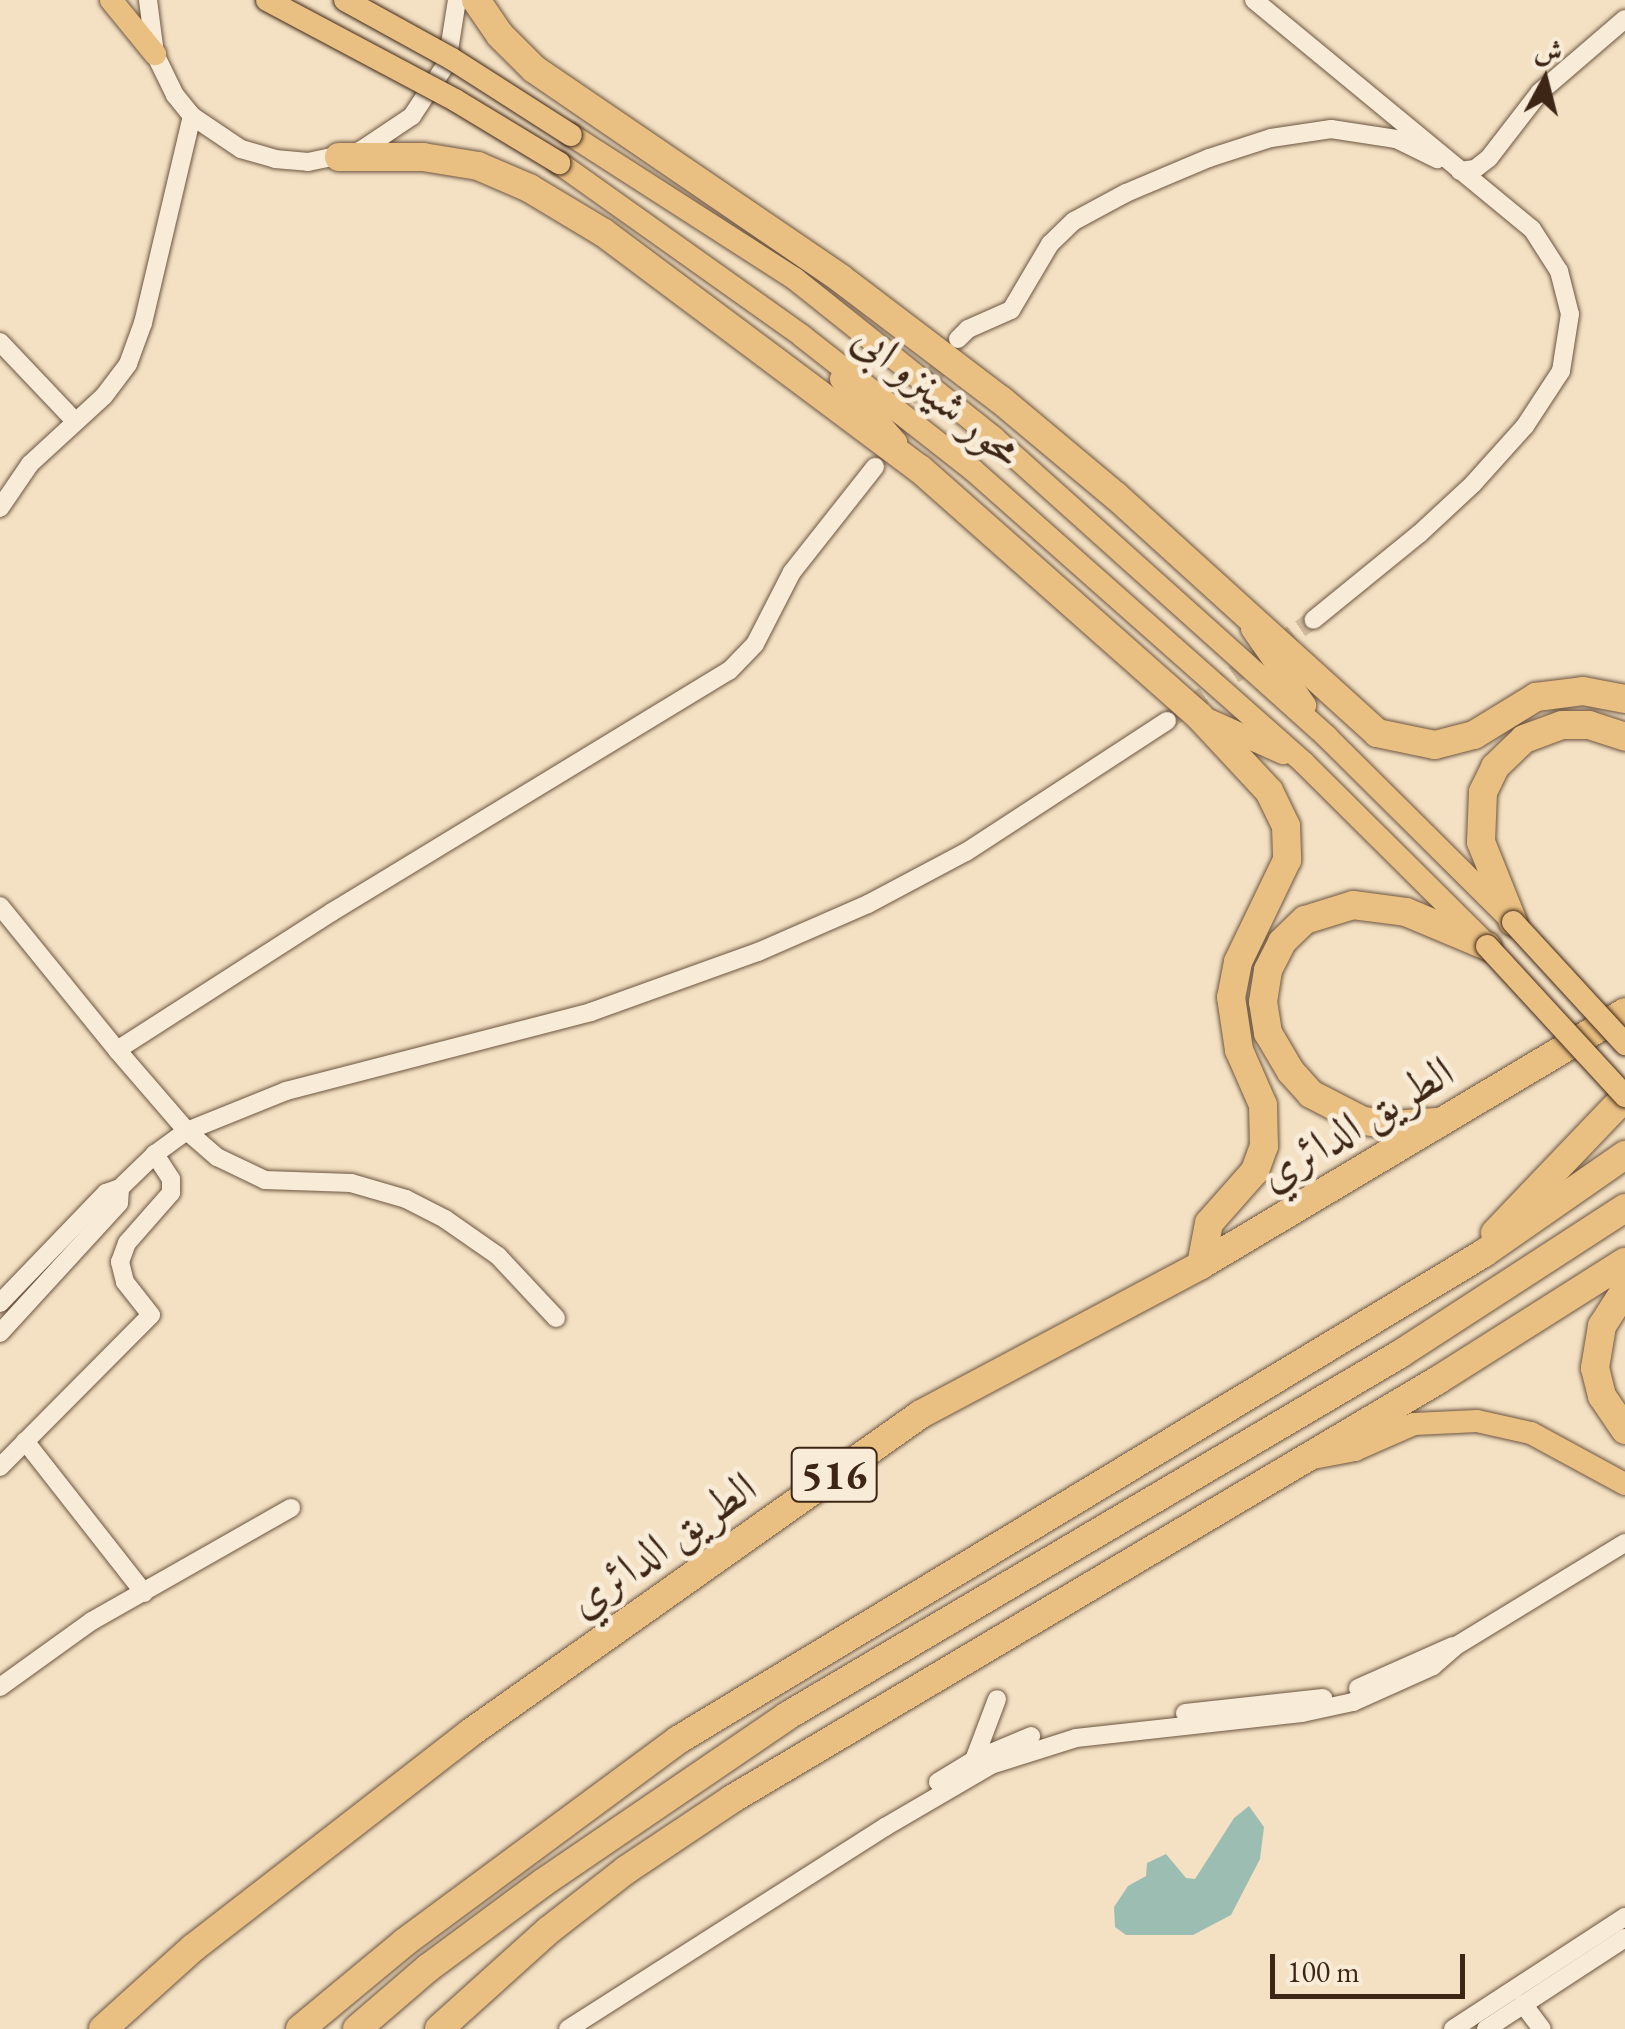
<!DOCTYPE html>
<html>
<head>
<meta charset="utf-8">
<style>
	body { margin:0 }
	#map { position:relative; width:1625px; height:2029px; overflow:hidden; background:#f4e1c3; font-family:"EB Garamond",Amiri,serif }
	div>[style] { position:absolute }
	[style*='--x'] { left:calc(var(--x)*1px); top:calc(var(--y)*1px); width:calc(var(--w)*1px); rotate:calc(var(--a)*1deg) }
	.water>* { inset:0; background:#9cbeb2 }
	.minor-tunnel>* { height:18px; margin-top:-9px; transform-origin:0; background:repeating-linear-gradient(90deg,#d0bca0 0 18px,transparent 0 27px) }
	.roads { filter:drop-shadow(0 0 2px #6c5541) drop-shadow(0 0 2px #6c5541) }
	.minor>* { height:18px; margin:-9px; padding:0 9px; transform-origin:9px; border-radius:9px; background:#f8ecd8 }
	.major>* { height:22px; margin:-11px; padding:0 11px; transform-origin:11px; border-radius:11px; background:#eac082 }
	.highway>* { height:28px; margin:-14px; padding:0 14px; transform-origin:14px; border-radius:14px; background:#eac082 }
	.bridges { filter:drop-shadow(0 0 2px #3e2616) drop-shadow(0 0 2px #3e2616) }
	.major-bridge>* { height:22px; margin:-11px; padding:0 11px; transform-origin:11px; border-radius:11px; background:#eac082 }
	span { translate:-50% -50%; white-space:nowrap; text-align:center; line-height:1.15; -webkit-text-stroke:10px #f8ecd8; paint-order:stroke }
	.shield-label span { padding:2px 8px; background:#f8ecd8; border:2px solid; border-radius:8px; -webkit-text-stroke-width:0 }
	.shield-label { font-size:42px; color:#3e2616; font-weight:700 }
	.street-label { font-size:45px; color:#3e2616 }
	.north { position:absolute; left:1495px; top:30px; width:100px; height:100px; -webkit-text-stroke:8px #f8ecd8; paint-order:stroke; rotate:7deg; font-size:28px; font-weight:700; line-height:40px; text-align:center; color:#3e2616 }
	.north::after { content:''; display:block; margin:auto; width:35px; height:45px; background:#3e2616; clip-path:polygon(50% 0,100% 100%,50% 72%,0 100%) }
	.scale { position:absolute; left:1270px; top:1954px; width:195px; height:45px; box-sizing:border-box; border:5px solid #3e2616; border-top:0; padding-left:12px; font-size:30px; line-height:35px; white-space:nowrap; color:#3e2616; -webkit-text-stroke:8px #f8ecd8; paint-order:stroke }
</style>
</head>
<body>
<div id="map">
	<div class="water">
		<i style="clip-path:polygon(1249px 1806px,1264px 1827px,1260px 1859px,1231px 1915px,1193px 1935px,1126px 1935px,1115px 1927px,1114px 1907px,1128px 1886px,1146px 1876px,1147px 1863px,1166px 1854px,1186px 1878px,1195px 1879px,1234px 1818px)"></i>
	</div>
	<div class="minor-tunnel">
		<i style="--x:901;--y:427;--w:89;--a:-57.4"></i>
		<i style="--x:1167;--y:721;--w:178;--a:-34.7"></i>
	</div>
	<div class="roads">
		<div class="minor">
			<i style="--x:148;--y:0;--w:54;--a:82.6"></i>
			<i style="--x:155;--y:54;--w:46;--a:64"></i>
			<i style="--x:175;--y:95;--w:27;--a:51"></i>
			<i style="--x:192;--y:116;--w:59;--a:34"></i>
			<i style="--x:241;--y:149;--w:35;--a:16"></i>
			<i style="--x:275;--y:159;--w:33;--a:5"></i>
			<i style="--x:308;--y:162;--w:53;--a:-11.9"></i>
			<i style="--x:360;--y:151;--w:63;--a:-33.9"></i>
			<i style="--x:412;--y:116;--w:64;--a:-56.6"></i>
			<i style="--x:447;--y:63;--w:64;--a:-81"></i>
			<i style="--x:1254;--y:0;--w:360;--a:39.5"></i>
			<i style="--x:1532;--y:229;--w:50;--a:57.3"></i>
			<i style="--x:1559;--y:271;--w:44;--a:75.7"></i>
			<i style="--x:1570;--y:314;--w:58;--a:99"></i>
			<i style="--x:1561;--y:371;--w:66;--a:123.2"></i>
			<i style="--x:1525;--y:426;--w:78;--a:131.9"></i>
			<i style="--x:1473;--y:484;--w:74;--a:137.2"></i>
			<i style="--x:1419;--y:534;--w:136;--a:140.9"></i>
			<i style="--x:1460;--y:171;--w:15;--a:-8"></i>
			<i style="--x:1475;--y:169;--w:18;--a:-38"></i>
			<i style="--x:1489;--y:158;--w:83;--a:-52.3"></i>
			<i style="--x:1540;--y:92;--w:112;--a:-40.7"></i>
			<i style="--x:958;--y:339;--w:14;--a:-45"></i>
			<i style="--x:968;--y:329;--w:47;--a:-23.8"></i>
			<i style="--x:1011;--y:310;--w:77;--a:-59.4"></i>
			<i style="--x:1050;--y:244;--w:33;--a:-44"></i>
			<i style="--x:1074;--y:221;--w:59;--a:-28.3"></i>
			<i style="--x:1126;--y:193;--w:90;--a:-22.9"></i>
			<i style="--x:1209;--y:158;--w:65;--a:-17.9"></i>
			<i style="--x:1271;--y:138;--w:61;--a:-8.5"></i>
			<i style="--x:1331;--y:129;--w:66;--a:8.7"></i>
			<i style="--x:1396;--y:139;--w:46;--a:26"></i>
			<i style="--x:0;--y:342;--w:108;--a:46.5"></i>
			<i style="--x:0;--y:508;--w:53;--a:-55.7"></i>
			<i style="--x:30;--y:464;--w:100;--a:-42.6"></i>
			<i style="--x:104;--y:396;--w:40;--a:-53"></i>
			<i style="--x:128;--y:364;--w:44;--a:-69.9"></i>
			<i style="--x:143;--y:323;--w:213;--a:-76.7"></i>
			<i style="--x:0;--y:906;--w:186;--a:50.9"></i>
			<i style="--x:117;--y:1050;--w:107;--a:49.2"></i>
			<i style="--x:187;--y:1131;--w:40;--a:41"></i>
			<i style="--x:217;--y:1157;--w:53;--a:25.6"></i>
			<i style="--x:265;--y:1180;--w:86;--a:2"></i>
			<i style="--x:351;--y:1183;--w:57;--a:16.2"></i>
			<i style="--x:406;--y:1199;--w:44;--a:27.1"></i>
			<i style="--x:445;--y:1219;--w:65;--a:34.9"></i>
			<i style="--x:498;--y:1256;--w:85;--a:46.9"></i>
			<i style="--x:117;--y:1050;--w:255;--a:-32.7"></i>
			<i style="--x:332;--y:912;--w:464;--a:-31.3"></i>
			<i style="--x:729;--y:671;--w:37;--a:-46"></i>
			<i style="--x:755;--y:644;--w:81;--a:-62.8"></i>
			<i style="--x:792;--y:572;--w:134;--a:-51.7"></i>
			<i style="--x:0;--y:1303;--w:153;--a:-46.1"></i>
			<i style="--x:106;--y:1193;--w:15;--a:-20"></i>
			<i style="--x:120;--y:1188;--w:49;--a:-44.2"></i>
			<i style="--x:155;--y:1154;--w:39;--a:-36"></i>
			<i style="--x:187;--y:1131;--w:107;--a:-22"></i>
			<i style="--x:286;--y:1091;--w:315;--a:-14.5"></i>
			<i style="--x:591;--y:1012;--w:177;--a:-19.8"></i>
			<i style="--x:758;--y:952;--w:120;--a:-23.6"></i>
			<i style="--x:868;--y:904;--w:111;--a:-28"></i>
			<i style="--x:966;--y:852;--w:240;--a:-33.1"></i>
			<i style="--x:0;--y:1333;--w:176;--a:-47.5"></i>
			<i style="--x:119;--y:1203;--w:15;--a:-86"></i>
			<i style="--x:25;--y:1441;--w:193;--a:51.9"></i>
			<i style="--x:0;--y:1467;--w:214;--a:-45.2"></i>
			<i style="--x:151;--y:1315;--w:42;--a:-128.2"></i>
			<i style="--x:125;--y:1282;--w:21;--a:-104"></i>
			<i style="--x:120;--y:1262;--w:20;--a:-70"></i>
			<i style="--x:127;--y:1243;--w:67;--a:-48.7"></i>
			<i style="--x:171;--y:1193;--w:14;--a:-90"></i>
			<i style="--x:171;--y:1179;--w:30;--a:-123"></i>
			<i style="--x:0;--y:1687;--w:113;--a:-35.7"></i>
			<i style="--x:92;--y:1621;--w:229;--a:-29.6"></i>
			<i style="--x:1358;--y:1688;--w:104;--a:-23.9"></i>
			<i style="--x:1185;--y:1713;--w:139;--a:-6.2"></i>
			<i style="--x:974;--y:1760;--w:65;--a:-69.3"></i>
			<i style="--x:938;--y:1782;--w:42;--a:-31.4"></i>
			<i style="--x:974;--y:1760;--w:62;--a:-22.8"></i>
			<i style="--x:1523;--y:2004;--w:31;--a:53"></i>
			<i style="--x:568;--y:2029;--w:376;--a:-32.5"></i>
			<i style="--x:885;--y:1827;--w:123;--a:-30.3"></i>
			<i style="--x:991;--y:1765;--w:89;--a:-17.6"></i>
			<i style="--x:1076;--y:1738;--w:227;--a:-6.3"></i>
			<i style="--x:1302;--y:1713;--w:52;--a:-12.2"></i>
			<i style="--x:1353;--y:1702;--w:88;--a:-24.2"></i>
			<i style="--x:1433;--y:1666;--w:30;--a:-41"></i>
			<i style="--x:1456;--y:1646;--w:198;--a:-31.4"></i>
			<i style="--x:1453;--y:2029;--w:205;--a:-33.1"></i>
			<i style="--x:1486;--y:2029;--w:166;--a:-33.2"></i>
		</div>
		<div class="major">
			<i style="--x:111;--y:0;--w:70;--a:50.8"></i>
			<i style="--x:571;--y:135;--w:266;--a:32.7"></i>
			<i style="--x:795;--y:279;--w:255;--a:38.6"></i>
			<i style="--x:994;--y:438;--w:448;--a:41.9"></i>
			<i style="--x:1327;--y:737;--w:254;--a:44.8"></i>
			<i style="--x:559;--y:163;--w:298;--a:35.4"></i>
			<i style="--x:802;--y:336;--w:217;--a:38.1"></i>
			<i style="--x:973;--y:470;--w:442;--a:41.5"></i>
			<i style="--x:1304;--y:763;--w:254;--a:44.8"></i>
			<i style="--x:841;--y:379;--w:84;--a:48.9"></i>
			<i style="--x:1252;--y:629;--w:93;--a:55.1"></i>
			<i style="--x:1202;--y:717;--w:89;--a:24"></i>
			<i style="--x:1313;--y:1458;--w:43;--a:-10.8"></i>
			<i style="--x:1355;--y:1450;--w:64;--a:-23.8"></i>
			<i style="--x:1414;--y:1424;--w:63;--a:-2.7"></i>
			<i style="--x:1477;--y:1421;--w:55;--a:12.5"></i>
			<i style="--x:1531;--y:1433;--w:107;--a:28.5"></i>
		</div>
		<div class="highway">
			<i style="--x:476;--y:0;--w:42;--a:55.6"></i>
			<i style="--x:500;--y:35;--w:48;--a:45"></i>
			<i style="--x:534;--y:69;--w:371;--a:34.3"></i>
			<i style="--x:840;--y:278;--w:202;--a:37.2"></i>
			<i style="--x:1001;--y:400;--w:150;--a:39.9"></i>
			<i style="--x:1116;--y:496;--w:353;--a:42.2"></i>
			<i style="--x:1377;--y:733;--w:59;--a:11.7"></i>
			<i style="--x:1435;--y:745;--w:40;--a:-14.4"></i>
			<i style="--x:1474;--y:735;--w:73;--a:-31.5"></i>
			<i style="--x:1536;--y:697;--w:47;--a:-7.3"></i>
			<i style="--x:1583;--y:691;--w:43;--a:10.8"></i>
			<i style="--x:339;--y:157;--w:84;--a:0"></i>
			<i style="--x:423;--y:157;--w:56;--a:9.3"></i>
			<i style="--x:478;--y:166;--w:56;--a:23.3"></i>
			<i style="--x:529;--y:188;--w:87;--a:31"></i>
			<i style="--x:604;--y:233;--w:394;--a:36.8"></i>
			<i style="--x:920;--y:469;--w:373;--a:41.5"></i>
			<i style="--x:1199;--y:716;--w:103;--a:47"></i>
			<i style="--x:1269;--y:791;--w:39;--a:64"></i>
			<i style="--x:1286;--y:826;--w:34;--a:88"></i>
			<i style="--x:1287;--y:860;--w:113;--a:115.7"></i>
			<i style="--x:1238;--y:962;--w:36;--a:101"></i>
			<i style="--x:1231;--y:997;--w:54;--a:81.4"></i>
			<i style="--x:1239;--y:1050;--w:60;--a:66.4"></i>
			<i style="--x:1263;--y:1105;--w:41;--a:88.6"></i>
			<i style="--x:1264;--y:1146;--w:27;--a:110"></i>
			<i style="--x:1255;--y:1171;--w:69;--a:131.5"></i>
			<i style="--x:1209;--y:1223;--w:43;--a:100.8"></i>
			<i style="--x:1513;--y:922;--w:86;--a:-111.8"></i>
			<i style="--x:1481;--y:842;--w:50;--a:-87.7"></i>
			<i style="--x:1483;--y:792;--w:28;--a:-64"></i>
			<i style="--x:1495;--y:767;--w:40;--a:-44"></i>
			<i style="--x:1524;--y:739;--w:40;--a:-20.2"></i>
			<i style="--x:1562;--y:725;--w:27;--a:0"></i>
			<i style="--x:1589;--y:725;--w:38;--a:18"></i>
			<i style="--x:1437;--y:1122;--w:45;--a:176.2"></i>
			<i style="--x:1392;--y:1125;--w:29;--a:-172"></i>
			<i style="--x:1363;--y:1121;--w:59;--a:-152.6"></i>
			<i style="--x:1311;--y:1094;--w:30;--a:-132"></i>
			<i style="--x:1291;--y:1072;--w:45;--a:-120.5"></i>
			<i style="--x:1268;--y:1033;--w:31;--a:-99"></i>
			<i style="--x:1263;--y:1002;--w:32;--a:-81"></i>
			<i style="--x:1268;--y:970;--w:31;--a:-63"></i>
			<i style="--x:1282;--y:942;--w:32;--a:-44"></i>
			<i style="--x:1305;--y:920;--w:50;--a:-17.4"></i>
			<i style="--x:1353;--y:905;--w:53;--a:7.5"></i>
			<i style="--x:1406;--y:912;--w:88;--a:22.8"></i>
			<i style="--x:1495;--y:1233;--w:188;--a:-46.3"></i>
			<i style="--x:1625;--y:1290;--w:43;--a:122.6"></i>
			<i style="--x:1602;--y:1326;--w:43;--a:99.5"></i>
			<i style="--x:1595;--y:1368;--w:29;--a:76"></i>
			<i style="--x:1602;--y:1396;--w:41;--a:55.9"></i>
			<i style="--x:103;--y:2029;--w:121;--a:-42"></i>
			<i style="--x:193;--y:1948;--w:351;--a:-37.8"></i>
			<i style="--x:470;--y:1733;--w:552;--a:-35.27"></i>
			<i style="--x:921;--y:1414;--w:317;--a:-28"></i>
			<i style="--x:1201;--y:1265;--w:494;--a:-30.8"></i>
			<i style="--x:300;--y:2029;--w:136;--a:-39.6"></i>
			<i style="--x:405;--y:1942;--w:340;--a:-36.5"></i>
			<i style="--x:678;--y:1740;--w:942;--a:-31.14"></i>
			<i style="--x:1484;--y:1253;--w:172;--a:-34.8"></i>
			<i style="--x:357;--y:2029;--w:94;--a:-40.7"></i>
			<i style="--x:428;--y:1968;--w:144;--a:-36.6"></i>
			<i style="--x:544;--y:1882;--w:294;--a:-34.3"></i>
			<i style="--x:787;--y:1716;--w:712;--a:-30.56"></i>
			<i style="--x:1400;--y:1354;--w:268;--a:-33"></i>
			<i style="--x:439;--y:2029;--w:148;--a:-42"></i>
			<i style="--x:549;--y:1930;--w:98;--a:-37.9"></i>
			<i style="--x:626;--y:1870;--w:128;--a:-33.8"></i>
			<i style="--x:732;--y:1799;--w:821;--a:-30.69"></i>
			<i style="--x:1438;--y:1380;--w:221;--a:-32.3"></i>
		</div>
	</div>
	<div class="bridges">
		<div class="major-bridge">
			<i style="--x:267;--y:0;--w:213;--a:28"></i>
			<i style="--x:455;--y:100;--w:122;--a:31.2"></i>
			<i style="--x:345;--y:0;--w:122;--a:28.9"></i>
			<i style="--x:452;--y:59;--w:141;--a:32.6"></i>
			<i style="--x:1513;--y:922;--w:166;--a:47.4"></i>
			<i style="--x:1487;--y:946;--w:204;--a:47.4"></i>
		</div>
	</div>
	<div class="shield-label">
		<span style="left:834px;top:1475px">516</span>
	</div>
	<div class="street-label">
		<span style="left:938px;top:394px;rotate:39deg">محور شينزو ابى</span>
		<span style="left:1356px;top:1123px;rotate:-31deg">الطريق الدائري</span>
		<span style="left:662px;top:1544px;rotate:-35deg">الطريق الدائري</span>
	</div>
	<div class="north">ش</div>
	<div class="scale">100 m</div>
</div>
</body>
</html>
